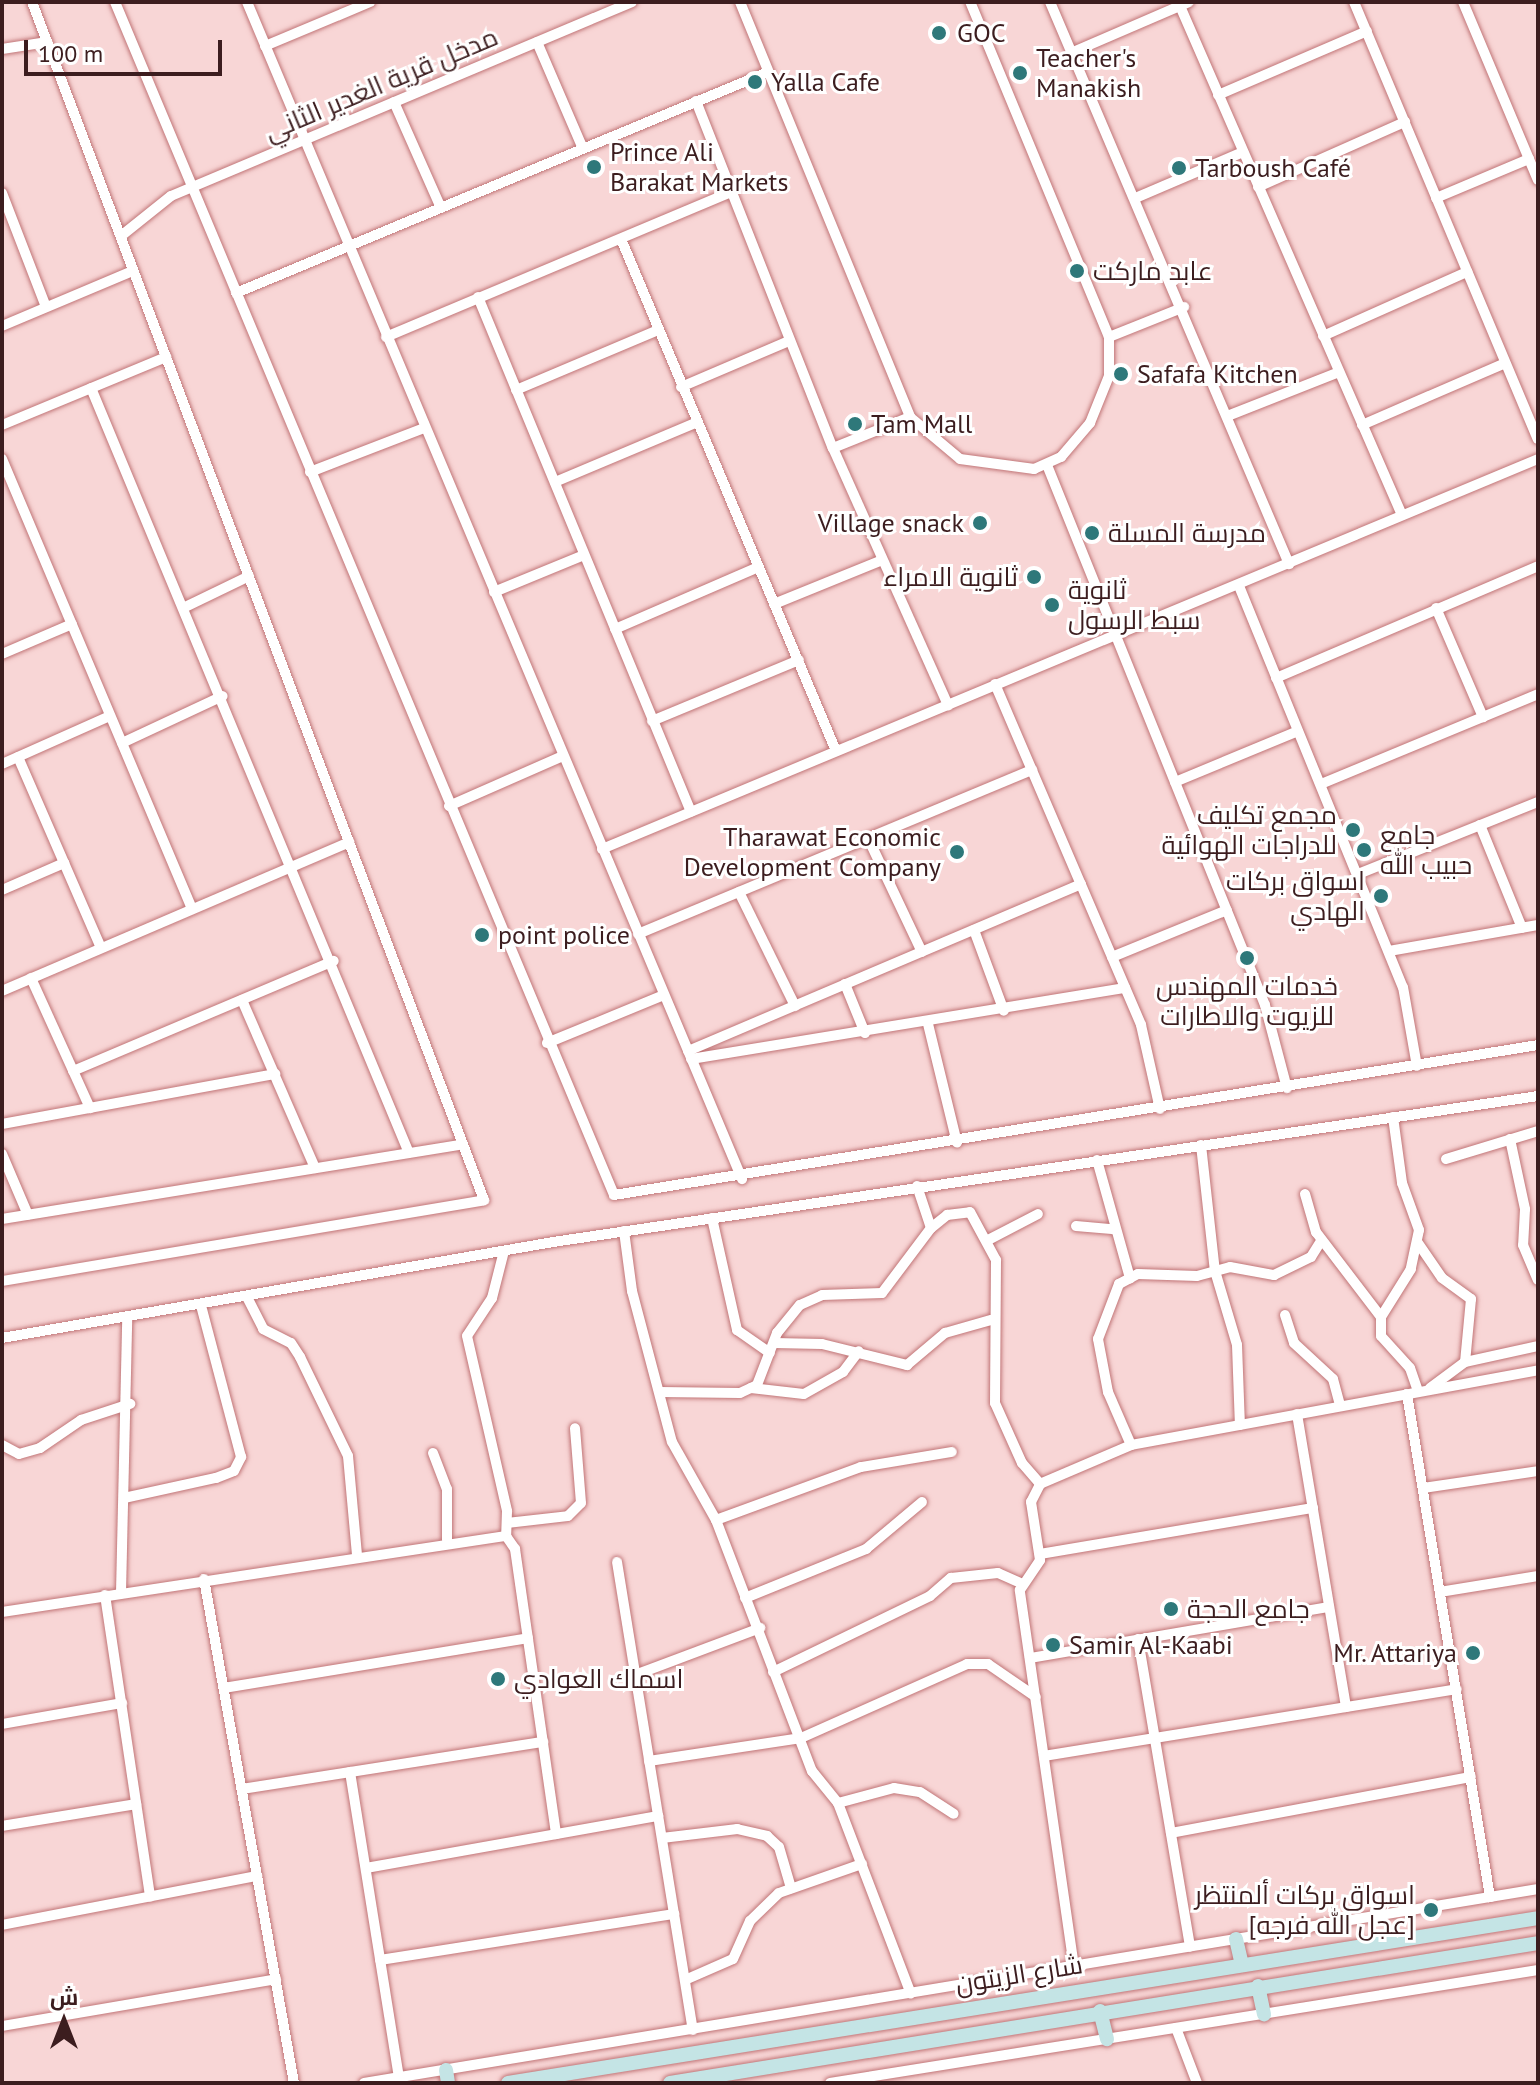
<!DOCTYPE html>
<html>
<head>
<meta charset="utf-8">
<style>
	body { margin:0 }
	#map { position:relative; width:1540px; height:2085px; overflow:hidden; background:#f8d6d6; font-family:"PT Sans",Cairo,sans-serif }
	div>[style] { position:absolute }
	[style*='--x'] { left:calc(var(--x)*1px); top:calc(var(--y)*1px); width:calc(var(--w)*1px); rotate:calc(var(--a)*1deg) }
	.roads { filter:drop-shadow(0 0 2px #c17577) drop-shadow(0 0 2px #c17577) }
	.street>* { height:10px; margin:-5px; padding:0 5px; transform-origin:5px; border-radius:5px; background:#fff }
	.secondary>* { height:14px; margin:-7px; padding:0 7px; transform-origin:7px; border-radius:7px; background:#c4e4e5 }
	.dots>* { width:22px; height:22px; translate:-50% -50%; box-sizing:border-box; border:4px solid #fff; border-radius:50% }
	span { translate:-50% -50%; white-space:nowrap; text-align:center; line-height:1.15; -webkit-text-stroke:6px #fff; paint-order:stroke }
	.poi-label { font-size:26px; color:#3c1d1f }
	.left { translate:0 -50%; text-align:left }
	.right { translate:-100% -50%; text-align:right }
	.street-label { font-size:26px; color:#3c1d1f }
	.frame { position:absolute; inset:0; border:4px solid #3c1d1f; pointer-events:none }
	.north { position:absolute; left:24px; top:1981px; width:80px; height:80px; -webkit-text-stroke:6px #fff; paint-order:stroke; rotate:0deg; font-size:22px; font-weight:700; line-height:32px; text-align:center; color:#3c1d1f }
	.north::after { content:''; display:block; margin:auto; width:28px; height:36px; background:#3c1d1f; clip-path:polygon(50% 0,100% 100%,50% 72%,0 100%) }
	.scale { position:absolute; left:24px; top:40px; width:198px; height:36px; box-sizing:border-box; border:4px solid #3c1d1f; border-top:0; padding-left:10px; font-size:24px; line-height:28px; white-space:nowrap; color:#3c1d1f; -webkit-text-stroke:6px #fff; paint-order:stroke }
</style>
</head>
<body>
<div id="map">
	<div class="roads">
		<div class="street">
			<i style="--x:115;--y:2;--w:1293;--a:67.3"></i>
			<i style="--x:614;--y:1195;--w:936;--a:-9.22"></i>
			<i style="--x:247;--y:2;--w:1277;--a:67.19"></i>
			<i style="--x:740;--y:2;--w:448;--a:67.7"></i>
			<i style="--x:910;--y:417;--w:65;--a:40"></i>
			<i style="--x:960;--y:459;--w:75;--a:7.7"></i>
			<i style="--x:1034;--y:469;--w:30;--a:-24"></i>
			<i style="--x:1061;--y:457;--w:45;--a:-49.5"></i>
			<i style="--x:1090;--y:423;--w:51;--a:-68"></i>
			<i style="--x:1109;--y:376;--w:39;--a:-90"></i>
			<i style="--x:1109;--y:337;--w:363;--a:-112.5"></i>
			<i style="--x:1050;--y:2;--w:611;--a:66.96"></i>
			<i style="--x:1354;--y:2;--w:474;--a:67.2"></i>
			<i style="--x:1463;--y:2;--w:193;--a:67.2"></i>
			<i style="--x:1180;--y:6;--w:555;--a:66.44"></i>
			<i style="--x:537;--y:42;--w:116;--a:66.7"></i>
			<i style="--x:265;--y:46;--w:114;--a:-22.7"></i>
			<i style="--x:2;--y:49;--w:46;--a:-8.8"></i>
			<i style="--x:1073;--y:52;--w:126;--a:-23.3"></i>
			<i style="--x:1218;--y:95;--w:162;--a:-23.2"></i>
			<i style="--x:696;--y:101;--w:373;--a:68.5"></i>
			<i style="--x:833;--y:448;--w:282;--a:65.9"></i>
			<i style="--x:394;--y:102;--w:116;--a:66.1"></i>
			<i style="--x:1258;--y:187;--w:161;--a:-23.9"></i>
			<i style="--x:2;--y:193;--w:122;--a:68.9"></i>
			<i style="--x:1138;--y:197;--w:114;--a:-23.2"></i>
			<i style="--x:1436;--y:198;--w:101;--a:-22.8"></i>
			<i style="--x:121;--y:236;--w:64;--a:-38.7"></i>
			<i style="--x:171;--y:196;--w:500;--a:-22.82"></i>
			<i style="--x:621;--y:239;--w:555;--a:67.22"></i>
			<i style="--x:236;--y:293;--w:576;--a:-22.56"></i>
			<i style="--x:478;--y:297;--w:557;--a:67.53"></i>
			<i style="--x:2;--y:326;--w:142;--a:-22.8"></i>
			<i style="--x:1323;--y:336;--w:158;--a:-24"></i>
			<i style="--x:386;--y:337;--w:371;--a:-22.8"></i>
			<i style="--x:1109;--y:337;--w:81;--a:-21.8"></i>
			<i style="--x:681;--y:387;--w:117;--a:-23.1"></i>
			<i style="--x:91;--y:388;--w:828;--a:67.43"></i>
			<i style="--x:516;--y:390;--w:154;--a:-22.9"></i>
			<i style="--x:1230;--y:415;--w:117;--a:-21.5"></i>
			<i style="--x:2;--y:425;--w:178;--a:-22.5"></i>
			<i style="--x:1362;--y:425;--w:156;--a:-23.4"></i>
			<i style="--x:833;--y:448;--w:83;--a:-21.9"></i>
			<i style="--x:2;--y:459;--w:488;--a:67.1"></i>
			<i style="--x:1047;--y:465;--w:582;--a:68.02"></i>
			<i style="--x:1265;--y:1005;--w:86;--a:75.2"></i>
			<i style="--x:310;--y:472;--w:122;--a:-21.1"></i>
			<i style="--x:555;--y:482;--w:155;--a:-22.8"></i>
			<i style="--x:1239;--y:586;--w:433;--a:67.8"></i>
			<i style="--x:1403;--y:987;--w:80;--a:80"></i>
			<i style="--x:494;--y:592;--w:97;--a:-22.3"></i>
			<i style="--x:774;--y:604;--w:114;--a:-22.1"></i>
			<i style="--x:185;--y:607;--w:71;--a:-25.8"></i>
			<i style="--x:1436;--y:608;--w:119;--a:66.7"></i>
			<i style="--x:615;--y:629;--w:156;--a:-23.4"></i>
			<i style="--x:2;--y:654;--w:76;--a:-23.2"></i>
			<i style="--x:1276;--y:678;--w:285;--a:-23.1"></i>
			<i style="--x:995;--y:684;--w:371;--a:66.8"></i>
			<i style="--x:1141;--y:1025;--w:86;--a:77.3"></i>
			<i style="--x:652;--y:721;--w:159;--a:-22.5"></i>
			<i style="--x:122;--y:743;--w:111;--a:-25"></i>
			<i style="--x:18;--y:757;--w:208;--a:66.5"></i>
			<i style="--x:2;--y:764;--w:118;--a:-24"></i>
			<i style="--x:1175;--y:782;--w:131;--a:-22.5"></i>
			<i style="--x:1321;--y:784;--w:235;--a:-22.5"></i>
			<i style="--x:449;--y:806;--w:124;--a:-23.7"></i>
			<i style="--x:1480;--y:825;--w:111;--a:67.8"></i>
			<i style="--x:868;--y:838;--w:126;--a:64.7"></i>
			<i style="--x:602;--y:849;--w:1014;--a:-22.62"></i>
			<i style="--x:1358;--y:874;--w:194;--a:-21.8"></i>
			<i style="--x:2;--y:890;--w:68;--a:-23.5"></i>
			<i style="--x:739;--y:892;--w:127;--a:63.8"></i>
			<i style="--x:974;--y:930;--w:86;--a:69.7"></i>
			<i style="--x:638;--y:934;--w:427;--a:-22.6"></i>
			<i style="--x:1389;--y:951;--w:151;--a:-9.9"></i>
			<i style="--x:1112;--y:957;--w:124;--a:-22.2"></i>
			<i style="--x:31;--y:978;--w:143;--a:65.6"></i>
			<i style="--x:845;--y:984;--w:53;--a:67.8"></i>
			<i style="--x:2;--y:991;--w:378;--a:-23.2"></i>
			<i style="--x:242;--y:1000;--w:183;--a:66.5"></i>
			<i style="--x:928;--y:1024;--w:122;--a:76.3"></i>
			<i style="--x:547;--y:1043;--w:126;--a:-22.3"></i>
			<i style="--x:688;--y:1051;--w:427;--a:-23"></i>
			<i style="--x:691;--y:1059;--w:440;--a:-9.3"></i>
			<i style="--x:73;--y:1071;--w:283;--a:-22.9"></i>
			<i style="--x:1393;--y:1117;--w:67;--a:82.2"></i>
			<i style="--x:1402;--y:1183;--w:50;--a:70.1"></i>
			<i style="--x:1419;--y:1230;--w:40;--a:102"></i>
			<i style="--x:1411;--y:1269;--w:57;--a:122"></i>
			<i style="--x:1381;--y:1317;--w:19;--a:90"></i>
			<i style="--x:1381;--y:1336;--w:43;--a:47.8"></i>
			<i style="--x:1410;--y:1368;--w:24;--a:71"></i>
			<i style="--x:2;--y:1124;--w:278;--a:-10.4"></i>
			<i style="--x:1510;--y:1139;--w:72;--a:77.9"></i>
			<i style="--x:1525;--y:1209;--w:36;--a:93"></i>
			<i style="--x:1523;--y:1245;--w:38;--a:67"></i>
			<i style="--x:1201;--y:1145;--w:127;--a:83.7"></i>
			<i style="--x:1215;--y:1271;--w:77;--a:73.4"></i>
			<i style="--x:1237;--y:1345;--w:80;--a:87.9"></i>
			<i style="--x:2;--y:1154;--w:66;--a:66.9"></i>
			<i style="--x:1446;--y:1159;--w:96;--a:-16.9"></i>
			<i style="--x:1097;--y:1160;--w:123;--a:74.4"></i>
			<i style="--x:917;--y:1186;--w:44;--a:71.6"></i>
			<i style="--x:1305;--y:1194;--w:40;--a:74"></i>
			<i style="--x:1316;--y:1232;--w:107;--a:52.6"></i>
			<i style="--x:712;--y:1218;--w:115;--a:77.4"></i>
			<i style="--x:737;--y:1330;--w:40;--a:34.9"></i>
			<i style="--x:2;--y:1219;--w:467;--a:-9.2"></i>
			<i style="--x:1076;--y:1226;--w:36;--a:5"></i>
			<i style="--x:624;--y:1231;--w:61;--a:82.4"></i>
			<i style="--x:632;--y:1291;--w:156;--a:75.2"></i>
			<i style="--x:672;--y:1442;--w:90;--a:60.6"></i>
			<i style="--x:716;--y:1520;--w:269;--a:69.1"></i>
			<i style="--x:812;--y:1771;--w:41;--a:50.9"></i>
			<i style="--x:838;--y:1803;--w:204;--a:69.1"></i>
			<i style="--x:990;--y:1239;--w:54;--a:-27.5"></i>
			<i style="--x:1418;--y:1243;--w:42;--a:55.6"></i>
			<i style="--x:1442;--y:1278;--w:36;--a:36"></i>
			<i style="--x:1471;--y:1299;--w:63;--a:95.4"></i>
			<i style="--x:504;--y:1251;--w:49;--a:104.3"></i>
			<i style="--x:492;--y:1298;--w:45;--a:123.3"></i>
			<i style="--x:467;--y:1336;--w:180;--a:77.1"></i>
			<i style="--x:507;--y:1511;--w:25;--a:92"></i>
			<i style="--x:2;--y:1281;--w:489;--a:-9.5"></i>
			<i style="--x:484;--y:1200;--w:1280;--a:-110.67"></i>
			<i style="--x:247;--y:1297;--w:36;--a:63"></i>
			<i style="--x:263;--y:1329;--w:31;--a:27"></i>
			<i style="--x:291;--y:1343;--w:17;--a:57"></i>
			<i style="--x:300;--y:1357;--w:110;--a:64.1"></i>
			<i style="--x:348;--y:1456;--w:98;--a:84.8"></i>
			<i style="--x:1285;--y:1315;--w:29;--a:72"></i>
			<i style="--x:1294;--y:1343;--w:53;--a:42.7"></i>
			<i style="--x:1333;--y:1379;--w:28;--a:75"></i>
			<i style="--x:2;--y:1338;--w:559;--a:-9.88"></i>
			<i style="--x:553;--y:1242;--w:996;--a:-8.43"></i>
			<i style="--x:774;--y:1343;--w:48;--a:1.2"></i>
			<i style="--x:822;--y:1344;--w:88;--a:13.9"></i>
			<i style="--x:907;--y:1365;--w:50;--a:-40.1"></i>
			<i style="--x:945;--y:1333;--w:48;--a:-15.8"></i>
			<i style="--x:751;--y:1388;--w:53;--a:6.5"></i>
			<i style="--x:804;--y:1394;--w:45;--a:-29.4"></i>
			<i style="--x:843;--y:1372;--w:26;--a:-53"></i>
			<i style="--x:1430;--y:1388;--w:44;--a:-36.6"></i>
			<i style="--x:1465;--y:1362;--w:75;--a:-12.4"></i>
			<i style="--x:660;--y:1392;--w:80;--a:0.7"></i>
			<i style="--x:740;--y:1393;--w:19;--a:-25"></i>
			<i style="--x:757;--y:1385;--w:56;--a:-69"></i>
			<i style="--x:777;--y:1333;--w:36;--a:-51"></i>
			<i style="--x:800;--y:1305;--w:24;--a:-24"></i>
			<i style="--x:822;--y:1295;--w:60;--a:-1.9"></i>
			<i style="--x:882;--y:1293;--w:81;--a:-53"></i>
			<i style="--x:931;--y:1228;--w:21;--a:-39"></i>
			<i style="--x:947;--y:1215;--w:23;--a:-7"></i>
			<i style="--x:970;--y:1212;--w:55;--a:61.6"></i>
			<i style="--x:996;--y:1260;--w:143;--a:90.4"></i>
			<i style="--x:995;--y:1403;--w:66;--a:65.8"></i>
			<i style="--x:1022;--y:1463;--w:28;--a:49"></i>
			<i style="--x:1407;--y:1394;--w:510;--a:80.63"></i>
			<i style="--x:1297;--y:1414;--w:297;--a:80.5"></i>
			<i style="--x:2;--y:1445;--w:19;--a:28"></i>
			<i style="--x:19;--y:1454;--w:22;--a:-16"></i>
			<i style="--x:40;--y:1448;--w:50;--a:-34.3"></i>
			<i style="--x:81;--y:1420;--w:52;--a:-18.1"></i>
			<i style="--x:1131;--y:1445;--w:58;--a:-113.5"></i>
			<i style="--x:1108;--y:1392;--w:54;--a:-100.7"></i>
			<i style="--x:1098;--y:1339;--w:59;--a:-69.1"></i>
			<i style="--x:1119;--y:1284;--w:21;--a:-28"></i>
			<i style="--x:1138;--y:1274;--w:59;--a:1.9"></i>
			<i style="--x:1197;--y:1276;--w:34;--a:-15"></i>
			<i style="--x:1230;--y:1267;--w:45;--a:10.3"></i>
			<i style="--x:1274;--y:1275;--w:41;--a:-25.9"></i>
			<i style="--x:1311;--y:1257;--w:19;--a:-58"></i>
			<i style="--x:433;--y:1453;--w:39;--a:69"></i>
			<i style="--x:447;--y:1489;--w:51;--a:90"></i>
			<i style="--x:1423;--y:1488;--w:116;--a:-8.4"></i>
			<i style="--x:124;--y:1498;--w:94;--a:-12.3"></i>
			<i style="--x:216;--y:1478;--w:19;--a:-21"></i>
			<i style="--x:234;--y:1471;--w:16;--a:-63"></i>
			<i style="--x:241;--y:1457;--w:156;--a:-104.8"></i>
			<i style="--x:716;--y:1520;--w:154;--a:-20.1"></i>
			<i style="--x:861;--y:1467;--w:92;--a:-9.4"></i>
			<i style="--x:507;--y:1523;--w:61;--a:-6.5"></i>
			<i style="--x:568;--y:1516;--w:18;--a:-45"></i>
			<i style="--x:581;--y:1503;--w:75;--a:-94.6"></i>
			<i style="--x:1040;--y:1554;--w:277;--a:-9.6"></i>
			<i style="--x:617;--y:1562;--w:474;--a:80.8"></i>
			<i style="--x:204;--y:1579;--w:512;--a:79.88"></i>
			<i style="--x:1440;--y:1592;--w:99;--a:-9.3"></i>
			<i style="--x:121;--y:1593;--w:274;--a:-88.7"></i>
			<i style="--x:105;--y:1595;--w:305;--a:81.5"></i>
			<i style="--x:745;--y:1598;--w:131;--a:-22"></i>
			<i style="--x:866;--y:1549;--w:73;--a:-40"></i>
			<i style="--x:2;--y:1612;--w:510;--a:-8.58"></i>
			<i style="--x:506;--y:1536;--w:16;--a:55"></i>
			<i style="--x:515;--y:1549;--w:288;--a:81.8"></i>
			<i style="--x:1138;--y:1639;--w:312;--a:80.4"></i>
			<i style="--x:1030;--y:1658;--w:303;--a:-9.7"></i>
			<i style="--x:773;--y:1672;--w:174;--a:-25.8"></i>
			<i style="--x:930;--y:1596;--w:28;--a:-41"></i>
			<i style="--x:951;--y:1578;--w:47;--a:-6.1"></i>
			<i style="--x:998;--y:1573;--w:24;--a:24"></i>
			<i style="--x:635;--y:1675;--w:134;--a:-20.6"></i>
			<i style="--x:224;--y:1688;--w:308;--a:-9.3"></i>
			<i style="--x:2;--y:1724;--w:122;--a:-9.9"></i>
			<i style="--x:1044;--y:1756;--w:418;--a:-9.2"></i>
			<i style="--x:649;--y:1761;--w:154;--a:-8.6"></i>
			<i style="--x:801;--y:1738;--w:182;--a:-24"></i>
			<i style="--x:967;--y:1664;--w:21;--a:0"></i>
			<i style="--x:988;--y:1664;--w:58;--a:34.5"></i>
			<i style="--x:350;--y:1772;--w:309;--a:80.9"></i>
			<i style="--x:242;--y:1789;--w:305;--a:-8.9"></i>
			<i style="--x:838;--y:1803;--w:58;--a:-15"></i>
			<i style="--x:894;--y:1788;--w:26;--a:9"></i>
			<i style="--x:920;--y:1792;--w:40;--a:32.9"></i>
			<i style="--x:2;--y:1826;--w:136;--a:-9.3"></i>
			<i style="--x:1171;--y:1833;--w:305;--a:-10.6"></i>
			<i style="--x:662;--y:1838;--w:76;--a:-6.8"></i>
			<i style="--x:737;--y:1829;--w:31;--a:13"></i>
			<i style="--x:767;--y:1836;--w:16;--a:43"></i>
			<i style="--x:779;--y:1847;--w:43;--a:73.7"></i>
			<i style="--x:366;--y:1868;--w:297;--a:-10.1"></i>
			<i style="--x:2;--y:1925;--w:260;--a:-10.9"></i>
			<i style="--x:380;--y:1960;--w:298;--a:-8.9"></i>
			<i style="--x:1074;--y:1967;--w:381;--a:-98.2"></i>
			<i style="--x:1020;--y:1590;--w:36;--a:-56"></i>
			<i style="--x:1040;--y:1560;--w:59;--a:-98.8"></i>
			<i style="--x:1031;--y:1502;--w:20;--a:-63"></i>
			<i style="--x:1040;--y:1484;--w:99;--a:-23.2"></i>
			<i style="--x:1131;--y:1445;--w:414;--a:-10.4"></i>
			<i style="--x:685;--y:1980;--w:52;--a:-23.6"></i>
			<i style="--x:733;--y:1959;--w:42;--a:-65.9"></i>
			<i style="--x:750;--y:1921;--w:40;--a:-44"></i>
			<i style="--x:779;--y:1893;--w:88;--a:-19.3"></i>
			<i style="--x:2;--y:2026;--w:278;--a:-9.7"></i>
			<i style="--x:1176;--y:2028;--w:59;--a:69.1"></i>
			<i style="--x:364;--y:2083;--w:1190;--a:-9.38"></i>
			<i style="--x:830;--y:2083;--w:717;--a:-9.07"></i>
		</div>
		<div class="secondary">
			<i style="--x:1236;--y:1939;--w:26;--a:77"></i>
			<i style="--x:1258;--y:1986;--w:29;--a:78"></i>
			<i style="--x:1100;--y:2011;--w:29;--a:76"></i>
			<i style="--x:446;--y:2070;--w:13;--a:81"></i>
			<i style="--x:508;--y:2083;--w:1043;--a:-9.1"></i>
			<i style="--x:670;--y:2083;--w:879;--a:-9.16"></i>
		</div>
	</div>
	<div class="dots">
		<i style="left:939px;top:33px;background:#2e787a"></i>
		<i style="left:1020px;top:73px;background:#2e787a"></i>
		<i style="left:755px;top:82px;background:#2e787a"></i>
		<i style="left:594px;top:167px;background:#2e787a"></i>
		<i style="left:1179px;top:168px;background:#2e787a"></i>
		<i style="left:1077px;top:271px;background:#2e787a"></i>
		<i style="left:1121px;top:374px;background:#2e787a"></i>
		<i style="left:855px;top:424px;background:#2e787a"></i>
		<i style="left:980px;top:523px;background:#2e787a"></i>
		<i style="left:1092px;top:533px;background:#2e787a"></i>
		<i style="left:1034px;top:577px;background:#2e787a"></i>
		<i style="left:1052px;top:605px;background:#2e787a"></i>
		<i style="left:1353px;top:830px;background:#2e787a"></i>
		<i style="left:1364px;top:850px;background:#2e787a"></i>
		<i style="left:957px;top:852px;background:#2e787a"></i>
		<i style="left:1381px;top:896px;background:#2e787a"></i>
		<i style="left:482px;top:935px;background:#2e787a"></i>
		<i style="left:1247px;top:958px;background:#2e787a"></i>
		<i style="left:1171px;top:1609px;background:#2e787a"></i>
		<i style="left:1053px;top:1645px;background:#2e787a"></i>
		<i style="left:1473px;top:1653px;background:#2e787a"></i>
		<i style="left:498px;top:1679px;background:#2e787a"></i>
		<i style="left:1431px;top:1910px;background:#2e787a"></i>
	</div>
	<div class="poi-label">
		<span class="left" style="left:957px;top:33px">GOC</span>
		<span class="left" style="left:1036px;top:73px">Teacher's<br>Manakish</span>
		<span class="left" style="left:771px;top:82px">Yalla Cafe</span>
		<span class="left" style="left:610px;top:167px">Prince Ali<br>Barakat Markets</span>
		<span class="left" style="left:1195px;top:168px">Tarboush Café</span>
		<span class="left" style="left:1093px;top:271px">عابد ماركت</span>
		<span class="left" style="left:1137px;top:374px">Safafa Kitchen</span>
		<span class="left" style="left:871px;top:424px">Tam Mall</span>
		<span class="right" style="left:964px;top:523px">Village snack</span>
		<span class="left" style="left:1108px;top:533px">مدرسة المسلة</span>
		<span class="right" style="left:1018px;top:577px">ثانوية الامراء</span>
		<span class="left" style="left:1068px;top:605px">ثانوية<br>سبط الرسول</span>
		<span class="right" style="left:1337px;top:830px">مجمع تكليف<br>للدراجات الهوائية</span>
		<span class="left" style="left:1380px;top:850px">جامع<br>حبيب الله</span>
		<span class="right" style="left:941px;top:852px">Tharawat Economic<br>Development Company</span>
		<span class="right" style="left:1365px;top:896px">اسواق بركات<br>الهادي</span>
		<span class="left" style="left:498px;top:935px">point police</span>
		<span style="left:1247px;top:1001px">خدمات المهندس<br>للزيوت والاطارات</span>
		<span class="left" style="left:1187px;top:1609px">جامع الحجة</span>
		<span class="left" style="left:1069px;top:1645px">Samir Al-Kaabi</span>
		<span class="right" style="left:1457px;top:1653px">Mr. Attariya</span>
		<span class="left" style="left:514px;top:1679px">اسماك العوادي</span>
		<span class="right" style="left:1415px;top:1910px">اسواق بركات ألمنتظر<br>[عجل الله فرجه]</span>
	</div>
	<div class="street-label">
		<span style="left:381px;top:84px;rotate:-23deg">مدخل قرية الغدير الثاني</span>
		<span style="left:1019px;top:1974px;rotate:-9deg">شارع الزيتون</span>
	</div>
	<div class="frame"></div>
	<div class="north">ش</div>
	<div class="scale">100 m</div>
</div>
</body>
</html>
